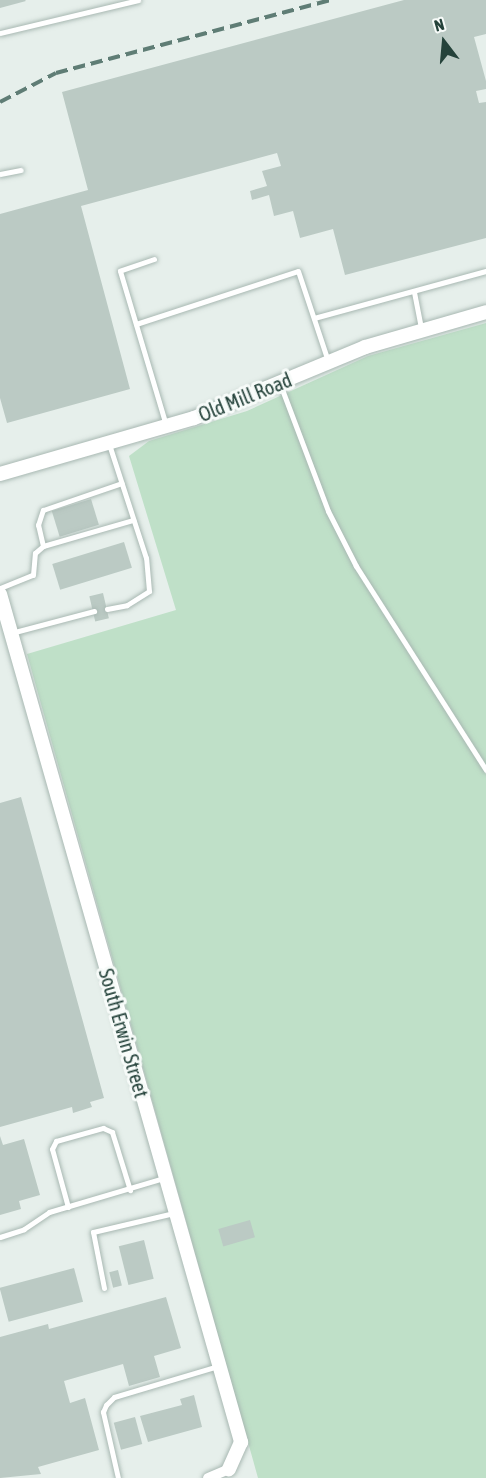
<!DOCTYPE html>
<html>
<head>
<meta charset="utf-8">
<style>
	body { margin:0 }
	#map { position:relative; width:486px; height:1478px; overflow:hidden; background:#e6efeb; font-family:"Asap Condensed",sans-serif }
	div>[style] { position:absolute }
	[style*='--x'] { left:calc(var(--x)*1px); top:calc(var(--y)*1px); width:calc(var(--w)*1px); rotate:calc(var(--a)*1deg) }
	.green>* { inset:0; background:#bfe0c8 }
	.building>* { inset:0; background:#bbcac4; transform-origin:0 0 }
	.roads { filter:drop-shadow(0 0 2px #a8b8b2) drop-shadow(0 0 2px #a8b8b2) }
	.service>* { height:5px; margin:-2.5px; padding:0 2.5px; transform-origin:2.5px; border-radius:2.5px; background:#fff }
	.minor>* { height:10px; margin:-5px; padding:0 5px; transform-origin:5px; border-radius:5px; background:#fff }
	.tertiary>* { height:14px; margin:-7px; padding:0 7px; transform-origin:7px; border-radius:7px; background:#fff }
	.rail>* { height:4px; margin-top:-2px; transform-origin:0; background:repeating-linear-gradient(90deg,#5f7d75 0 12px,transparent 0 18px) }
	span { translate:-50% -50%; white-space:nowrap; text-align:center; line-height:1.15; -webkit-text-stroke:6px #f7fbf9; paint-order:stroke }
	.street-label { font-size:20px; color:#24423a }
	.north { position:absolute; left:414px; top:12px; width:60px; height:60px; -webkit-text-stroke:4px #f7fbf9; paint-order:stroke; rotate:344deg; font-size:16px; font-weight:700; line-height:24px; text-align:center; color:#24423a }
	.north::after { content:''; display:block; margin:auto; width:21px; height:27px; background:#24423a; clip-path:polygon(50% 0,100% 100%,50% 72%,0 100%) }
</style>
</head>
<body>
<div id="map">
	<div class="green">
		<i style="clip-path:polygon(486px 323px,486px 1478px,258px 1478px,27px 654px,176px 610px,129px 456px,149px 441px,247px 411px,368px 356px)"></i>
	</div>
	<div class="building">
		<i style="clip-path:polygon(0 0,25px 0,26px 1px,0 8px)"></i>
		<i style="clip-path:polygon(404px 0,486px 0,486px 34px,474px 37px,486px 81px,486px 89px,476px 91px,479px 103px,486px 102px,486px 238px,345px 275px,333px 229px,300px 238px,293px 211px,274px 216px,269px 195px,252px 200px,250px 191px,267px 186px,262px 171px,281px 166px,277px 153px,81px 206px,130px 389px,7px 423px,0 398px,0 214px,88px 190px,62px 92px)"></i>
		<i style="left:91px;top:499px;width:27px;height:41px;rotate:73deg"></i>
		<i style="left:124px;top:542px;width:27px;height:75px;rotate:73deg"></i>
		<i style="left:103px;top:593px;width:26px;height:14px;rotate:77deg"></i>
		<i style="clip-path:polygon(21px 797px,104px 1098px,90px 1102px,92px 1107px,73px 1113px,72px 1107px,0 1127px,0 803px)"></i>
		<i style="clip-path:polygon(0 1136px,3px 1145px,24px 1139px,40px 1195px,19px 1201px,21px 1209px,0 1215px)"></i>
		<i style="left:250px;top:1220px;width:18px;height:33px;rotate:74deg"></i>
		<i style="left:144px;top:1240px;width:40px;height:26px;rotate:76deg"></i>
		<i style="left:74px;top:1268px;width:35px;height:77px;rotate:75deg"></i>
		<i style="left:118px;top:1270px;width:16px;height:9px;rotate:76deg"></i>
		<i style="clip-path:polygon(166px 1297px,181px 1348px,154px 1356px,160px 1377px,129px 1386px,123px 1364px,64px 1381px,70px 1403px,85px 1398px,99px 1450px,38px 1467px,41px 1474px,0 1478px,0 1337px,48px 1324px,49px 1329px)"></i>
		<i style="clip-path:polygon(194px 1395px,202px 1427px,148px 1442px,140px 1416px,182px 1405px,180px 1399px)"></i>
		<i style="left:135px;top:1417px;width:28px;height:22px;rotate:75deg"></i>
	</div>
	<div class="roads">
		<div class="service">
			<i style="--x:0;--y:33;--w:142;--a:-13.4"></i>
			<i style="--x:0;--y:174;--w:21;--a:-11"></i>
			<i style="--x:154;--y:259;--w:36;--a:161"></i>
			<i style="--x:120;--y:271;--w:161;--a:73.4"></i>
			<i style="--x:414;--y:292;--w:38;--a:79"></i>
			<i style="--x:314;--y:318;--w:178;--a:-15.3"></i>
			<i style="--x:136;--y:324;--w:170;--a:-18.1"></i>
			<i style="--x:298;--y:271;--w:95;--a:71.6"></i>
			<i style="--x:280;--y:384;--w:136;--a:69.3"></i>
			<i style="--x:328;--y:511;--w:62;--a:63"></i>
			<i style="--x:356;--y:566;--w:242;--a:57.5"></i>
			<i style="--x:43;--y:546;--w:22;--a:-103"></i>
			<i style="--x:38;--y:525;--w:16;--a:-72"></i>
			<i style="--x:43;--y:510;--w:83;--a:-18.9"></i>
			<i style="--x:0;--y:588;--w:35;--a:-22"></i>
			<i style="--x:33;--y:575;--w:22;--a:-85"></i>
			<i style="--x:35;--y:553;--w:11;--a:-41"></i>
			<i style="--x:43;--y:546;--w:94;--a:-16.1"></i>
			<i style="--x:107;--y:609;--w:20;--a:-11"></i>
			<i style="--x:127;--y:605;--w:26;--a:-32"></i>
			<i style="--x:149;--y:591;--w:33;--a:-95"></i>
			<i style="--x:146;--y:558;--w:120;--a:-108"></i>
			<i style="--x:11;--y:633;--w:86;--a:-14.8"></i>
			<i style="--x:68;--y:1207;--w:60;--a:-105.4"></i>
			<i style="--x:52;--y:1149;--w:9;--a:-63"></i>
			<i style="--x:56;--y:1141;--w:49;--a:-15.5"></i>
			<i style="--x:103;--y:1128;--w:10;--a:24"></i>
			<i style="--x:112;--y:1132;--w:61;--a:72.8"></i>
			<i style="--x:0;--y:1237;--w:25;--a:-18"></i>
			<i style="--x:24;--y:1229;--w:30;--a:-34"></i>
			<i style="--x:49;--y:1212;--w:120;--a:-16.5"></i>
			<i style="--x:104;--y:1288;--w:57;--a:-101.1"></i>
			<i style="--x:93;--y:1232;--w:83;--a:-13.2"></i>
			<i style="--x:118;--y:1478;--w:68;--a:-102.8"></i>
			<i style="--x:103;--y:1412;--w:8;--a:-67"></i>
			<i style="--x:106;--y:1405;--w:11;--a:-45"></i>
			<i style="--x:114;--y:1397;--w:109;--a:-16.6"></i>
		</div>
		<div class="minor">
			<i style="--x:208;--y:1478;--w:23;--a:-23"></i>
		</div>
		<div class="tertiary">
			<i style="--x:0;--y:474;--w:202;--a:-16.1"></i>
			<i style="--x:194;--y:418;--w:185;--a:-22.5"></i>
			<i style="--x:365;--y:347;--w:126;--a:-16.1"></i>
			<i style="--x:0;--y:594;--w:882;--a:74.13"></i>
			<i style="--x:241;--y:1442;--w:30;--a:114"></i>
		</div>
	</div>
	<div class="rail">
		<i style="--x:0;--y:102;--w:63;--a:-27.4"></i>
		<i style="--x:56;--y:73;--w:285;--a:-14.9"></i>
	</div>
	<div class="street-label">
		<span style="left:245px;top:397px;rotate:-22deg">Old Mill Road</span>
		<span style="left:124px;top:1033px;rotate:74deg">South Erwin Street</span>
	</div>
	<div class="north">N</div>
</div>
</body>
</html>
